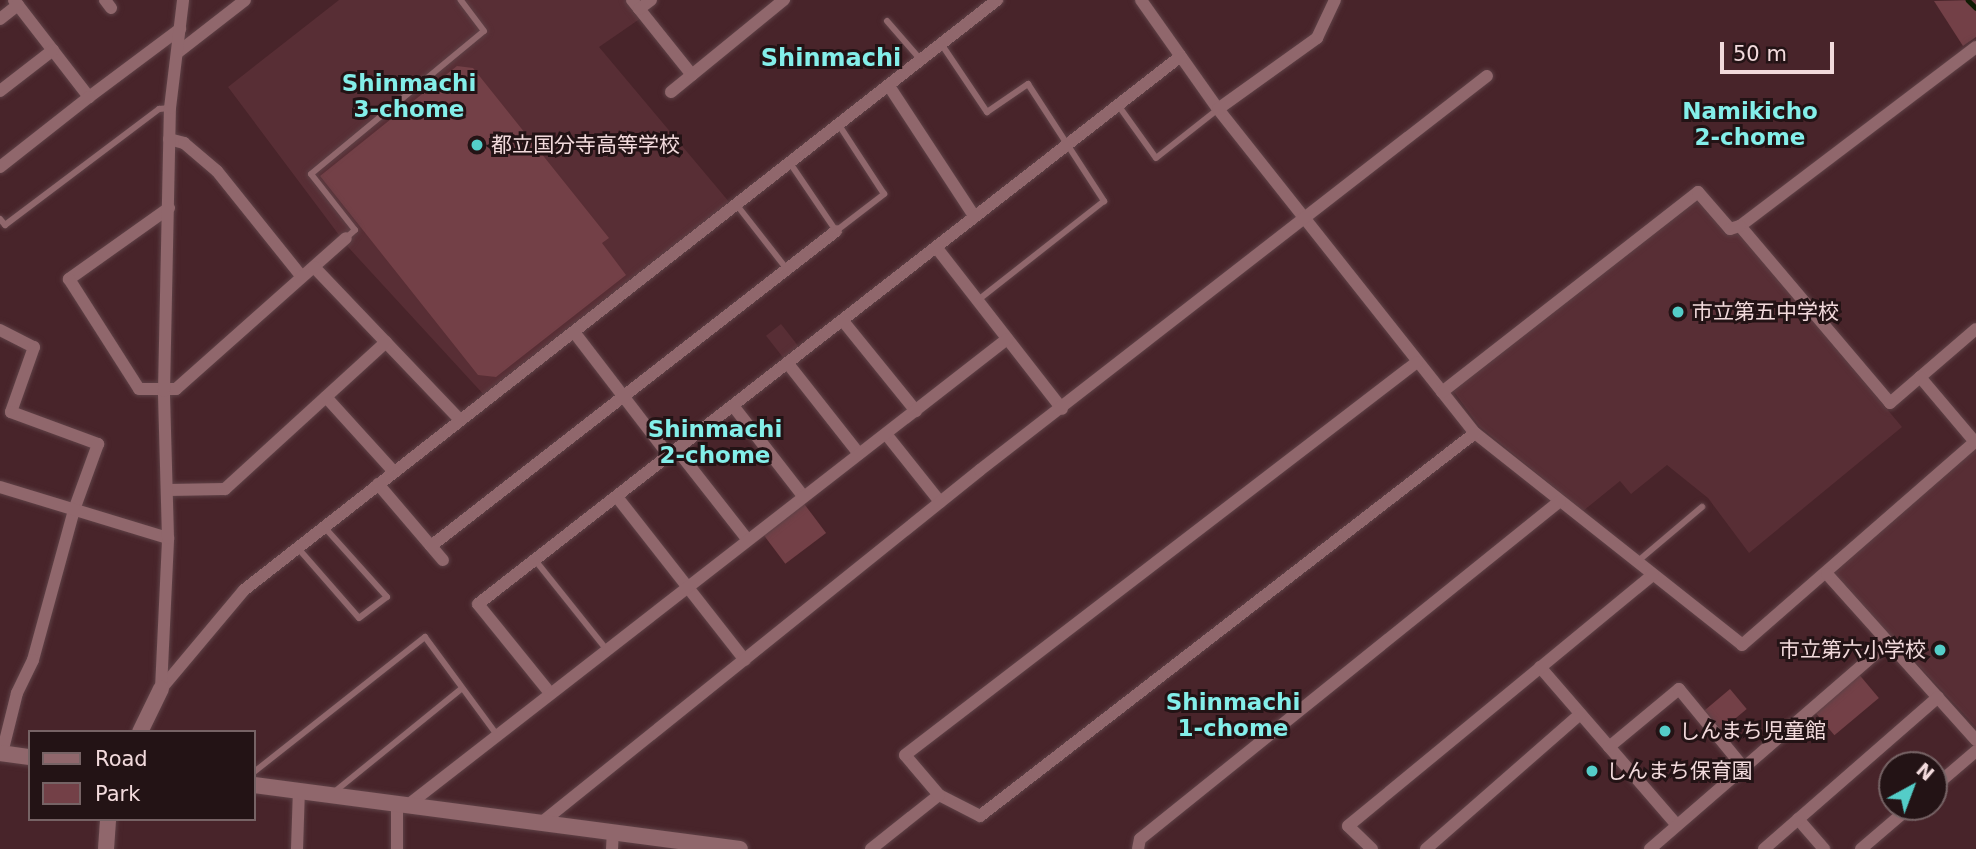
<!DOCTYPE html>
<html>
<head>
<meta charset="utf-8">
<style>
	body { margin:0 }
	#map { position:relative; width:1976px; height:849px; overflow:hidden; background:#48242a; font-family:"DejaVu Sans","Noto Sans JP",sans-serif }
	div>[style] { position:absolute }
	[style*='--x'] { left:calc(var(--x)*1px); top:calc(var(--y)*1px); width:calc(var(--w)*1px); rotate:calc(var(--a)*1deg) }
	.built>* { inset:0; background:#582e35; transform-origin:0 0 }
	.green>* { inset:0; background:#734047; transform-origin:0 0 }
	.stream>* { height:4.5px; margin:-2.25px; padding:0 2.25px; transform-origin:2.25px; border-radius:2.25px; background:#101c04 }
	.roads { filter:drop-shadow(0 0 2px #5f4247) drop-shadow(0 0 2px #5f4247) }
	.service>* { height:6px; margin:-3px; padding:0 3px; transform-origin:3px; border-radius:3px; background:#90676c }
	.minor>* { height:12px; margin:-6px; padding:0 6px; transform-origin:6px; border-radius:6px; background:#90676c }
	.tertiary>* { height:16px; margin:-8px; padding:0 8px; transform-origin:8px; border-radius:8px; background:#90676c }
	.dots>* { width:19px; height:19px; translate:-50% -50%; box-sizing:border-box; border:4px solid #231315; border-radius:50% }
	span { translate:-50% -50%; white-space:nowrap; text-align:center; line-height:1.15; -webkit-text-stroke:6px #231315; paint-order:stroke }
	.poi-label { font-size:21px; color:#f2dadc }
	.left { translate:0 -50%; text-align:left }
	.right { translate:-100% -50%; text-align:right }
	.neighbourhood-label { font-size:23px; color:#83eee9; font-weight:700 }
	.quarter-label { font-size:24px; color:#83eee9; font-weight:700 }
	.legend { position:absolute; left:28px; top:730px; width:228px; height:91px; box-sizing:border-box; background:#231315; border:2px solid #766365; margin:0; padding:9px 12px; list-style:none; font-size:21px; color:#f2dadc }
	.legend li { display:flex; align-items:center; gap:14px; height:35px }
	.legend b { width:35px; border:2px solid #766365 }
	.north { position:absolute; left:1878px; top:751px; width:70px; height:70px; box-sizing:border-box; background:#231315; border:2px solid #766365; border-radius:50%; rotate:41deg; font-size:19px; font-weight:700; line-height:28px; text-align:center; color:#f2dadc }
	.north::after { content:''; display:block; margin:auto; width:24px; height:32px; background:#54cdc8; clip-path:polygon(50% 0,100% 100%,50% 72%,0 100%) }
	.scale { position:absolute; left:1720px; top:42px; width:114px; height:32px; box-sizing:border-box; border:4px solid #f2dadc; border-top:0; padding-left:9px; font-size:21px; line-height:24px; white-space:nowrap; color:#f2dadc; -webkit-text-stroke:5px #231315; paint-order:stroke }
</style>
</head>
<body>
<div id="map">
	<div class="built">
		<i style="clip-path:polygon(339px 0,632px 0,644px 16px,599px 47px,730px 203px,484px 395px,348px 247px,228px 87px)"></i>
		<i style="clip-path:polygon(1697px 199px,1739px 233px,1902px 427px,1749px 553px,1708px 498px,1667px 465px,1631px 494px,1620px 481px,1583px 511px,1479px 426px,1452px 389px)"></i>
		<i style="left:781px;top:324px;width:33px;height:19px;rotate:52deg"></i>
		<i style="clip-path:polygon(1976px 445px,1976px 727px,1833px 574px)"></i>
	</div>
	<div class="green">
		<i style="clip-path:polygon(1976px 0,1976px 37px,1963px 46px,1934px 1px)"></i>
		<i style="clip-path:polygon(457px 66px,473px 68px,609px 238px,602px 243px,626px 275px,496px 377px,478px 375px,320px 176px)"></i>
		<i style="left:802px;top:501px;width:40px;height:51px;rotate:53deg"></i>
		<i style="left:1857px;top:672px;width:34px;height:58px;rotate:50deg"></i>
		<i style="left:1730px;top:689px;width:26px;height:38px;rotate:50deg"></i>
	</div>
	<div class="stream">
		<i style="--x:1968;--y:0;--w:11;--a:45"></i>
	</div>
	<div class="roads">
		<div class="service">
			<i style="--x:887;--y:21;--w:50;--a:49"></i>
			<i style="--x:942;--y:45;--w:81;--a:56.1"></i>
			<i style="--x:987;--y:112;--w:50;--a:-34.3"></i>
			<i style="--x:1028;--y:84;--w:140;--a:57"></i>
			<i style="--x:1104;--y:201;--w:162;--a:141.8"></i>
			<i style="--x:1118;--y:105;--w:65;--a:54.4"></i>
			<i style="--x:1156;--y:158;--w:79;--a:-38.3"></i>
			<i style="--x:790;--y:163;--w:82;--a:55.9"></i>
			<i style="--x:836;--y:231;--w:61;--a:-37.6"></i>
			<i style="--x:884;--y:194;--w:82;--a:-123.1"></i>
			<i style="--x:736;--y:204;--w:81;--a:52"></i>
			<i style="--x:0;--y:219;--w:8;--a:50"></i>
			<i style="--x:5;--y:225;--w:193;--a:-37"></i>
			<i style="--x:159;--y:109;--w:11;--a:-5"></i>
			<i style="--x:346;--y:238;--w:12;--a:-42"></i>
			<i style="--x:355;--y:230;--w:71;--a:-128.2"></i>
			<i style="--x:311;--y:174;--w:224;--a:-39.6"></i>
			<i style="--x:484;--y:31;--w:39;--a:-127"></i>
			<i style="--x:297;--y:547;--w:94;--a:48.9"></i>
			<i style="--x:359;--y:618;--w:35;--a:-37"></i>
			<i style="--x:387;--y:597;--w:93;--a:-131.9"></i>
			<i style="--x:535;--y:560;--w:114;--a:51.4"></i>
			<i style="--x:1638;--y:561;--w:84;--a:-40.2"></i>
			<i style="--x:254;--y:772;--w:218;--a:-38.3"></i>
			<i style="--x:425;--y:637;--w:122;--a:53.7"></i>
			<i style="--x:333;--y:793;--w:166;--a:-39.1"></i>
		</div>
		<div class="minor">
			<i style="--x:14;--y:0;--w:123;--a:52.3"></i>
			<i style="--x:89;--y:97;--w:114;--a:-36.8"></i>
			<i style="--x:105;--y:0;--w:10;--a:53"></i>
			<i style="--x:632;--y:0;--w:96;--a:51.3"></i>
			<i style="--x:1141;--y:0;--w:133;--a:54.8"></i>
			<i style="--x:1218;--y:109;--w:414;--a:51.6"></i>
			<i style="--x:1475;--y:433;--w:341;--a:38.4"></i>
			<i style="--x:1742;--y:645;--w:310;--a:-41.1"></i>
			<i style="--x:639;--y:9;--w:15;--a:-37"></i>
			<i style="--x:0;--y:19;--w:23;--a:-38"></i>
			<i style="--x:1976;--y:47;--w:296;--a:142.8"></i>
			<i style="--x:1740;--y:226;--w:232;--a:49.7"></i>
			<i style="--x:1890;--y:403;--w:113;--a:-40.7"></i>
			<i style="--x:177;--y:53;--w:86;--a:-37.9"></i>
			<i style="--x:889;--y:86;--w:155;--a:56.8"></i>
			<i style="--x:0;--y:91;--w:67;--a:-37.7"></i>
			<i style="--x:671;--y:92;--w:146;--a:-39.2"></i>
			<i style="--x:1218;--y:109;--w:122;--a:-35.6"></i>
			<i style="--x:1317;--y:38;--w:42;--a:-64.7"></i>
			<i style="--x:169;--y:139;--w:16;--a:15"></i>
			<i style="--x:184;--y:143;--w:43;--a:40.3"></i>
			<i style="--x:217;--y:171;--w:134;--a:51.3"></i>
			<i style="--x:0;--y:167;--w:113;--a:-38.2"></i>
			<i style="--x:169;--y:208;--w:123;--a:144.6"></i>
			<i style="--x:69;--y:279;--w:130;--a:57.5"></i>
			<i style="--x:139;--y:389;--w:37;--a:0"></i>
			<i style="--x:176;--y:389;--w:227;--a:-41.6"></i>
			<i style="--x:936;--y:247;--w:205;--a:52.1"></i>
			<i style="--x:314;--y:267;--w:211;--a:46.3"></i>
			<i style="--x:843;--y:321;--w:116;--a:51"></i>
			<i style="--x:0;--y:330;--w:38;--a:27"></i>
			<i style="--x:34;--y:347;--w:69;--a:109.5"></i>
			<i style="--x:11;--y:412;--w:93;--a:20.2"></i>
			<i style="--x:98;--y:444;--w:70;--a:110"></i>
			<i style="--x:74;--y:510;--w:156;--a:105.3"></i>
			<i style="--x:33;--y:660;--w:37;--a:116"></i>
			<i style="--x:17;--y:693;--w:62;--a:104"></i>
			<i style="--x:574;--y:332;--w:158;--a:52.5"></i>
			<i style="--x:789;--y:365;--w:113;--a:51.8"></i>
			<i style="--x:1920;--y:377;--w:84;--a:49.8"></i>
			<i style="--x:1442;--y:392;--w:325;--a:-38"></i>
			<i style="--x:1698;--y:192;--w:49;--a:49.1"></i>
			<i style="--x:1730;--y:229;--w:10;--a:-17"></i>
			<i style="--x:326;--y:397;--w:101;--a:47.8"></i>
			<i style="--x:734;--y:407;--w:113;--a:52.2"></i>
			<i style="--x:886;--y:434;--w:87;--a:51.5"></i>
			<i style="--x:678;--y:451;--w:112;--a:51.9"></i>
			<i style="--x:378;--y:484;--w:100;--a:49.5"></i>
			<i style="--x:0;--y:487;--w:176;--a:16.9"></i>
			<i style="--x:168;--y:490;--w:57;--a:-1"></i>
			<i style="--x:225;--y:489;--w:218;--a:-42.4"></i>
			<i style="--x:617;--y:497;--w:207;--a:51.9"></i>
			<i style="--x:431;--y:546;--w:513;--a:-37.87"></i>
			<i style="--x:1827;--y:574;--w:223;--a:48.1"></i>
			<i style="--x:1540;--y:667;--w:209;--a:49.1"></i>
			<i style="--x:161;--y:689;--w:129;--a:-50"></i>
			<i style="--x:244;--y:590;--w:957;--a:-38.08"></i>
			<i style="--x:161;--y:689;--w:151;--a:-87.3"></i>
			<i style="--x:168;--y:538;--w:147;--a:-91.6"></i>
			<i style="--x:164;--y:391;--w:283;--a:-88.8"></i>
			<i style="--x:170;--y:108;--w:109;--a:-83.1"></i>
			<i style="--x:550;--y:693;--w:114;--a:-129"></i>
			<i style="--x:478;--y:604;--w:891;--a:-37.94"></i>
			<i style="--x:1609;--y:747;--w:91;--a:-39.6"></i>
			<i style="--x:1679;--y:689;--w:101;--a:50.6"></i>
			<i style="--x:1934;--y:787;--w:55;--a:-40.6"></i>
			<i style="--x:939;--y:795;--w:46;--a:27.1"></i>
			<i style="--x:980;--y:816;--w:626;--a:-37.73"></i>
			<i style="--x:408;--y:805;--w:759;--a:-37.88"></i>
			<i style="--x:1798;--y:819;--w:40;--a:49"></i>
			<i style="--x:541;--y:823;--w:563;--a:-38.8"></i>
			<i style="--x:980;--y:470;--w:642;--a:-37.85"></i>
			<i style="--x:297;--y:849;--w:59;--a:-88.1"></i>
			<i style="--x:397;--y:849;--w:45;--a:-90"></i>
			<i style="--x:612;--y:849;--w:17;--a:-87"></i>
			<i style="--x:871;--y:849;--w:87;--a:-38.5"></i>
			<i style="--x:939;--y:795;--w:52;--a:-130.4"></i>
			<i style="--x:905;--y:755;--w:645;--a:-37.51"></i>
			<i style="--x:1138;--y:849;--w:10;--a:-79"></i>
			<i style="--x:1140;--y:839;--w:539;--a:-38.83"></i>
			<i style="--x:1372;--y:849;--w:33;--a:-136"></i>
			<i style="--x:1348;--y:826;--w:395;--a:-39.5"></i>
			<i style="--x:1426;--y:849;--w:205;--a:-41.2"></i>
			<i style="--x:1650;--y:849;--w:315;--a:-40.9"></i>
			<i style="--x:1764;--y:849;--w:231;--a:-41.1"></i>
			<i style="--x:1861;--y:849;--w:65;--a:-40.6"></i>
		</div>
		<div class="tertiary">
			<i style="--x:140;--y:732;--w:48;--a:-64"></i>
			<i style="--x:0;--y:753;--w:30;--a:8"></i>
			<i style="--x:254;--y:785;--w:490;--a:7.5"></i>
			<i style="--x:106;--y:849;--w:30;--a:-86"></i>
		</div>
	</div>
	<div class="dots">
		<i style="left:477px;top:145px;background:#54cdc8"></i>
		<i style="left:1678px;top:312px;background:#54cdc8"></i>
		<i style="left:1940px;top:650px;background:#54cdc8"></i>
		<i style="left:1665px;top:731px;background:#54cdc8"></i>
		<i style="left:1592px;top:771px;background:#54cdc8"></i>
	</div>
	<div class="poi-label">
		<span class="left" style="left:491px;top:145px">都立国分寺高等学校</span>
		<span class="left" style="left:1692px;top:312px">市立第五中学校</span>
		<span class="right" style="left:1926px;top:650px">市立第六小学校</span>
		<span class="left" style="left:1679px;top:731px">しんまち児童館</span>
		<span class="left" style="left:1606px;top:771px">しんまち保育園</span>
	</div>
	<div class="neighbourhood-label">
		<span style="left:409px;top:96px">Shinmachi<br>3-chome</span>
		<span style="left:1750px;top:124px">Namikicho<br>2-chome</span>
		<span style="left:715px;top:442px">Shinmachi<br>2-chome</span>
		<span style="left:1233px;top:715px">Shinmachi<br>1-chome</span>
	</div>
	<div class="quarter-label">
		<span style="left:831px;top:59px">Shinmachi</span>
	</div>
	<ul class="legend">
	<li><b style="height:9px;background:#90676c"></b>Road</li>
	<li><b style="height:19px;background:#734047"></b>Park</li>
	</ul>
	<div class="north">N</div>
	<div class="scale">50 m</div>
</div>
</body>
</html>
